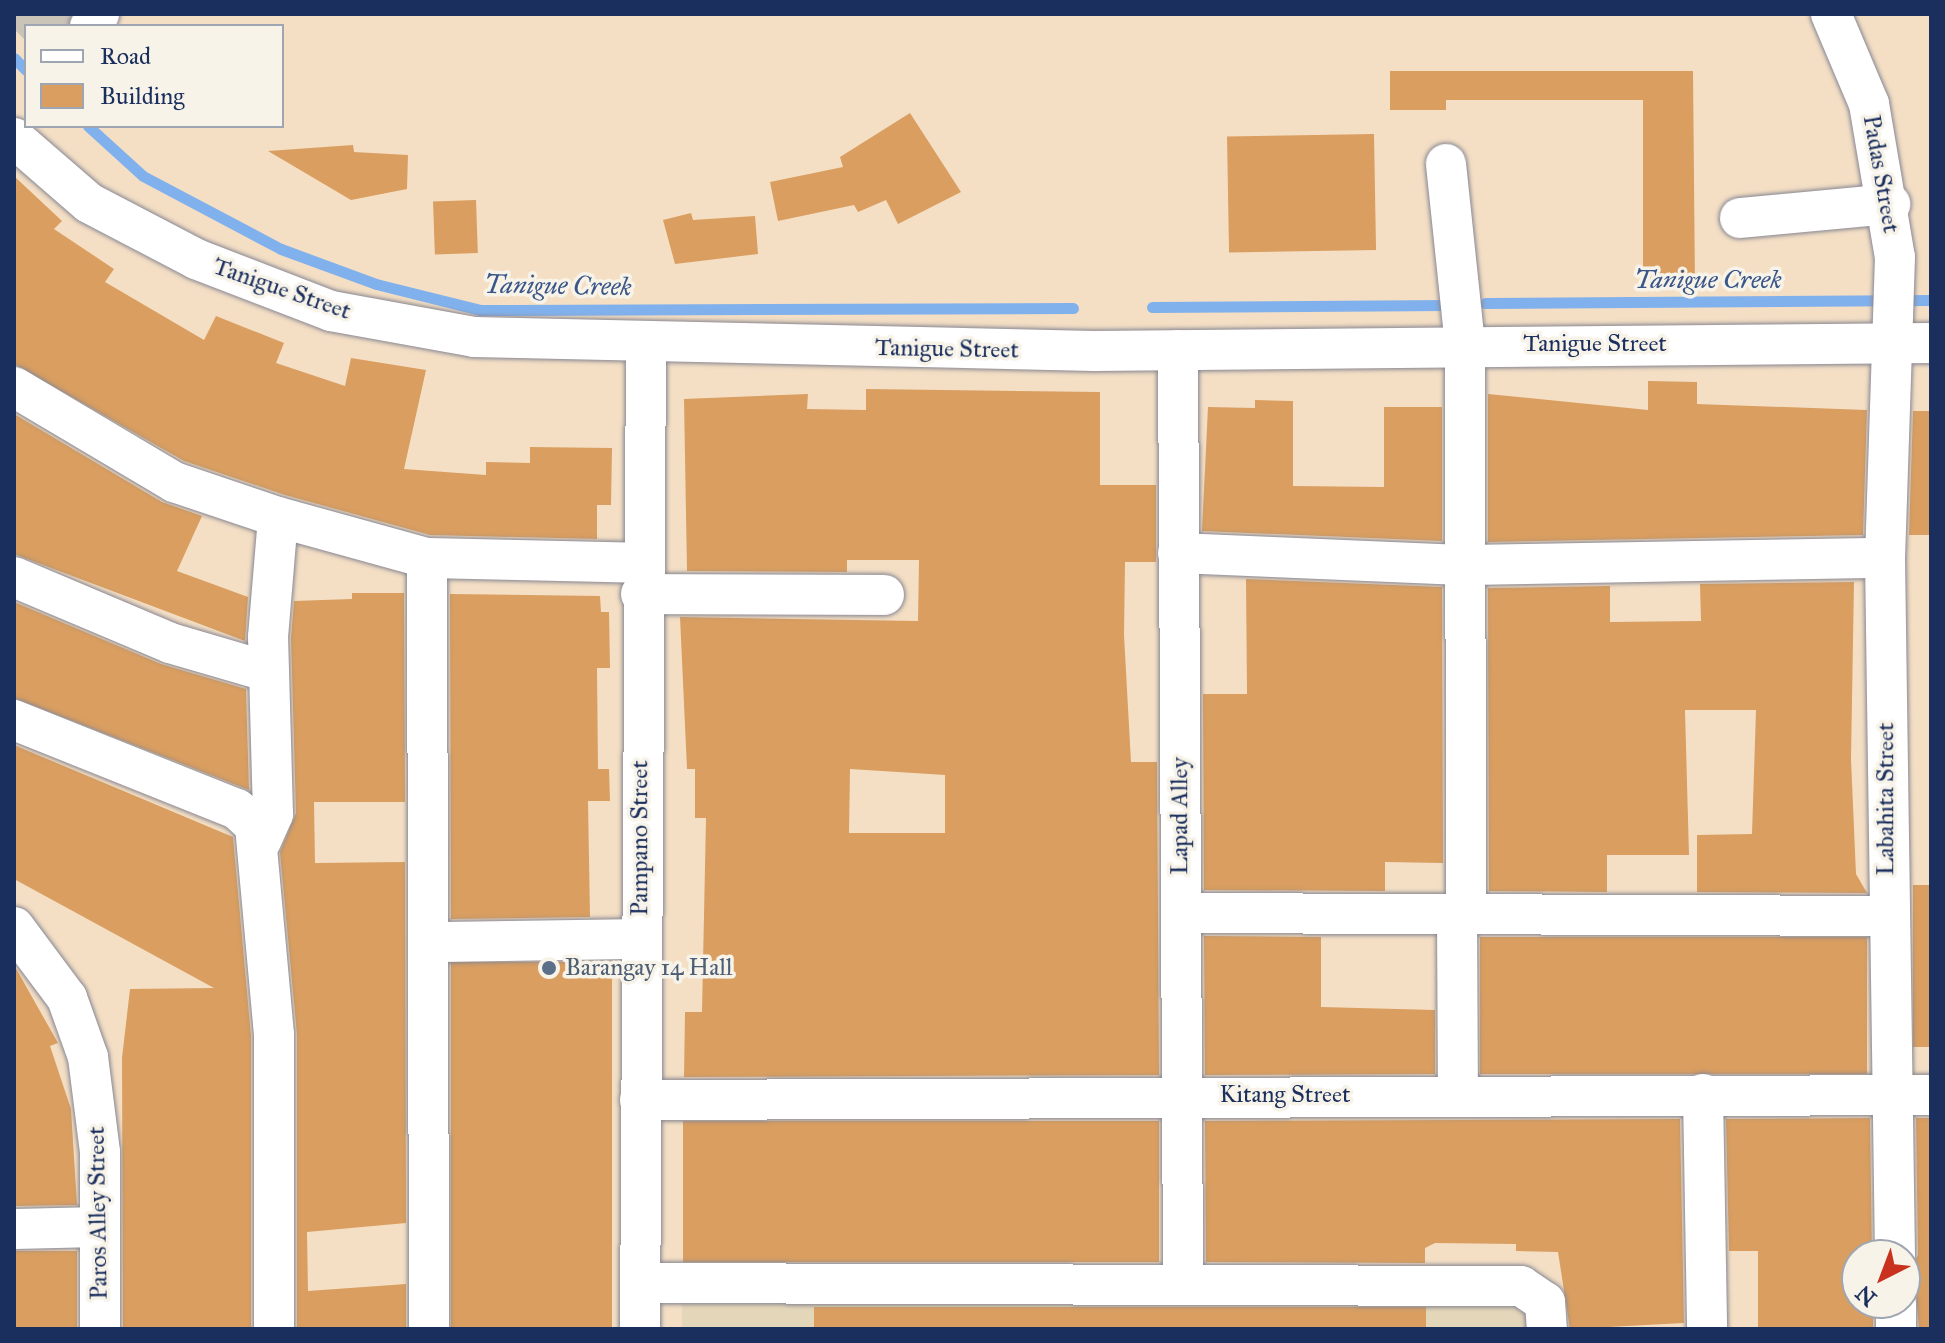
<!DOCTYPE html>
<html>
<head>
<meta charset="utf-8">
<style>
	body { margin:0 }
	#map { position:relative; width:1945px; height:1343px; overflow:hidden; background:#f4dfc5; font-family:"IM FELL Great Primer",serif }
	div>[style] { position:absolute }
	[style*='--x'] { left:calc(var(--x)*1px); top:calc(var(--y)*1px); width:calc(var(--w)*1px); rotate:calc(var(--a)*1deg) }
	.built>* { inset:0; background:#e4d6b8; transform-origin:0 0 }
	.industrial>* { inset:0; background:#c9c3b8 }
	.stream>* { height:11px; margin:-5.5px; padding:0 5.5px; transform-origin:5.5px; border-radius:5.5px; background:#81b1ec }
	.building>* { inset:0; background:#d99e60; transform-origin:0 0 }
	.roads { filter:drop-shadow(0 0 2px #888792) drop-shadow(0 0 2px #888792) }
	.minor>* { height:40px; margin:-20px; padding:0 20px; transform-origin:20px; border-radius:20px; background:#fff }
	.dots>* { width:22px; height:22px; translate:-50% -50%; box-sizing:border-box; border:4px solid #f7f3e8; border-radius:50% }
	span { translate:-50% -50%; white-space:nowrap; text-align:center; line-height:1.15; -webkit-text-stroke:7px #f7f3e8; paint-order:stroke }
	.street-label { font-size:24px; color:#1b2f5e }
	.service-label { font-size:24px; color:#4e5e75 }
	.left { translate:0 -50%; text-align:left }
	.water-label { font-size:26px; color:#3a5689; font-style:italic }
	.frame { position:absolute; inset:0; border:16px solid #1b2f5e; pointer-events:none }
	.legend { position:absolute; left:24px; top:24px; width:260px; height:104px; box-sizing:border-box; background:#f7f3e8; border:2px solid #9fa5b1; margin:0; padding:10px 14px; list-style:none; font-size:24px; color:#1b2f5e }
	.legend li { display:flex; align-items:center; gap:16px; height:40px }
	.legend b { width:40px; border:2px solid #9fa5b1 }
	.north { position:absolute; left:1841px; top:1239px; width:80px; height:80px; box-sizing:border-box; background:#f7f3e8; border:2px solid #9fa5b1; border-radius:50%; rotate:222deg; font-size:22px; font-weight:700; line-height:32px; text-align:center; color:#1b2f5e }
	.north::after { content:''; display:block; margin:auto; width:28px; height:36px; background:#c8321e; clip-path:polygon(50% 0,100% 100%,50% 72%,0 100%) }
</style>
</head>
<body>
<div id="map">
	<div class="built">
		<i style="left:682px;top:1290px;width:853px;height:39px"></i>
	</div>
	<div class="industrial">
		<i style="clip-path:polygon(14px 14px,119px 14px,111px 26px,26px 26px,26px 41px,14px 29px)"></i>
	</div>
	<div class="stream">
		<i style="--x:14;--y:58;--w:17;--a:45"></i>
		<i style="--x:88;--y:126;--w:74;--a:42.3"></i>
		<i style="--x:143;--y:176;--w:156;--a:27.9"></i>
		<i style="--x:281;--y:249;--w:101;--a:20.2"></i>
		<i style="--x:376;--y:284;--w:107;--a:14"></i>
		<i style="--x:480;--y:310;--w:593;--a:-0.19"></i>
		<i style="--x:1485;--y:303;--w:446;--a:-0.4"></i>
		<i style="--x:1152;--y:307;--w:296;--a:-0.4"></i>
	</div>
	<div class="building">
		<i style="clip-path:polygon(1390px 71px,1693px 71px,1695px 287px,1643px 287px,1643px 100px,1446px 100px,1446px 110px,1390px 110px)"></i>
		<i style="clip-path:polygon(910px 113px,961px 192px,898px 224px,886px 200px,858px 212px,854px 205px,778px 221px,770px 182px,843px 167px,840px 157px)"></i>
		<i style="left:1374px;top:134px;width:116px;height:147px;rotate:89deg"></i>
		<i style="clip-path:polygon(353px 145px,354px 152px,408px 155px,407px 189px,351px 200px,268px 151px)"></i>
		<i style="clip-path:polygon(14px 176px,62px 221px,54px 229px,114px 269px,105px 282px,204px 340px,216px 316px,284px 343px,276px 363px,345px 386px,351px 358px,426px 370px,404px 469px,486px 475px,486px 462px,530px 463px,530px 447px,612px 448px,611px 505px,597px 505px,597px 539px,430px 535px,285px 495px,184px 461px,14px 364px)"></i>
		<i style="left:476px;top:200px;width:53px;height:43px;rotate:88deg"></i>
		<i style="clip-path:polygon(691px 213px,693px 220px,755px 216px,758px 254px,675px 264px,663px 220px)"></i>
		<i style="clip-path:polygon(1648px 381px,1697px 382px,1697px 404px,1867px 410px,1863px 535px,1488px 542px,1488px 394px,1648px 410px)"></i>
		<i style="clip-path:polygon(evenodd,866px 389px,1100px 392px,1100px 485px,1156px 485px,1156px 562px,1125px 562px,1124px 635px,1131px 762px,1157px 762px,1159px 1075px,684px 1077px,685px 1012px,702px 1012px,706px 818px,695px 818px,695px 769px,687px 769px,680px 617px,918px 621px,919px 560px,847px 560px,847px 572px,687px 571px,684px 399px,808px 394px,807px 409px,866px 410px,866px 389px,850px 769px,945px 775px,945px 833px,849px 833px,850px 769px)"></i>
		<i style="clip-path:polygon(1255px 400px,1293px 401px,1293px 486px,1384px 487px,1384px 407px,1442px 407px,1442px 541px,1202px 531px,1208px 407px,1255px 408px)"></i>
		<i style="clip-path:polygon(1913px 411px,1931px 411px,1931px 535px,1909px 535px)"></i>
		<i style="clip-path:polygon(14px 414px,162px 502px,202px 516px,177px 571px,248px 597px,245px 641px,14px 554px)"></i>
		<i style="clip-path:polygon(1246px 579px,1442px 587px,1443px 863px,1385px 862px,1385px 891px,1204px 890px,1203px 694px,1247px 694px)"></i>
		<i style="clip-path:polygon(1854px 582px,1851px 759px,1856px 874px,1867px 893px,1697px 892px,1697px 835px,1752px 834px,1756px 710px,1685px 710px,1689px 855px,1607px 855px,1607px 892px,1489px 891px,1488px 588px,1610px 586px,1610px 622px,1701px 621px,1700px 584px)"></i>
		<i style="clip-path:polygon(352px 593px,404px 593px,405px 802px,314px 802px,315px 863px,405px 862px,406px 1223px,307px 1232px,308px 1291px,406px 1284px,406px 1329px,297px 1329px,297px 1035px,280px 852px,296px 813px,291px 638px,294px 601px,352px 599px)"></i>
		<i style="clip-path:polygon(450px 594px,600px 596px,601px 612px,609px 612px,610px 668px,597px 668px,598px 769px,609px 769px,610px 801px,588px 801px,590px 917px,451px 919px)"></i>
		<i style="clip-path:polygon(14px 602px,161px 664px,246px 689px,249px 790px,14px 698px)"></i>
		<i style="clip-path:polygon(14px 745px,233px 837px,251px 1036px,251px 1329px,123px 1329px,122px 1058px,130px 989px,214px 988px,14px 879px)"></i>
		<i style="left:1913px;top:885px;width:18px;height:162px"></i>
		<i style="clip-path:polygon(1204px 936px,1321px 937px,1321px 1007px,1435px 1010px,1435px 1074px,1205px 1075px)"></i>
		<i style="left:1480px;top:937px;width:387px;height:137px"></i>
		<i style="left:612px;top:962px;width:367px;height:161px;rotate:90deg"></i>
		<i style="clip-path:polygon(14px 965px,58px 1043px,50px 1046px,71px 1109px,77px 1205px,14px 1206px)"></i>
		<i style="clip-path:polygon(1870px 1118px,1872px 1255px,1857px 1255px,1857px 1303px,1873px 1303px,1873px 1329px,1758px 1329px,1758px 1251px,1729px 1251px,1726px 1119px)"></i>
		<i style="clip-path:polygon(1916px 1118px,1931px 1118px,1931px 1329px,1919px 1329px,1916px 1292px,1905px 1282px,1918px 1255px)"></i>
		<i style="clip-path:polygon(1680px 1119px,1684px 1323px,1570px 1329px,1558px 1252px,1516px 1251px,1516px 1244px,1435px 1243px,1425px 1248px,1425px 1263px,1206px 1262px,1205px 1121px)"></i>
		<i style="left:1159px;top:1121px;width:141px;height:476px;rotate:90deg"></i>
		<i style="left:77px;top:1251px;width:78px;height:63px;rotate:90deg"></i>
		<i style="left:814px;top:1307px;width:612px;height:22px"></i>
	</div>
	<div class="roads">
		<div class="minor">
			<i style="--x:1831;--y:14;--w:98;--a:67.1"></i>
			<i style="--x:1869;--y:104;--w:155;--a:80.4"></i>
			<i style="--x:1895;--y:257;--w:301;--a:91.9"></i>
			<i style="--x:1885;--y:558;--w:697;--a:89.18"></i>
			<i style="--x:90;--y:26;--w:15;--a:-53"></i>
			<i style="--x:14;--y:138;--w:99;--a:40.9"></i>
			<i style="--x:89;--y:203;--w:121;--a:27.6"></i>
			<i style="--x:196;--y:259;--w:145;--a:21.1"></i>
			<i style="--x:331;--y:311;--w:145;--a:10.3"></i>
			<i style="--x:474;--y:337;--w:620;--a:1.29"></i>
			<i style="--x:1094;--y:351;--w:837;--a:-0.55"></i>
			<i style="--x:1446;--y:164;--w:181;--a:84"></i>
			<i style="--x:1465;--y:344;--w:570;--a:89.9"></i>
			<i style="--x:1740;--y:218;--w:151;--a:-5.3"></i>
			<i style="--x:1178;--y:350;--w:932;--a:89.69"></i>
			<i style="--x:14;--y:387;--w:186;--a:30.7"></i>
			<i style="--x:174;--y:482;--w:110;--a:18.6"></i>
			<i style="--x:278;--y:517;--w:155;--a:15.4"></i>
			<i style="--x:427;--y:558;--w:213;--a:1.3"></i>
			<i style="--x:1178;--y:553;--w:290;--a:2.4"></i>
			<i style="--x:1468;--y:565;--w:417;--a:-1"></i>
			<i style="--x:427;--y:558;--w:771;--a:89.85"></i>
			<i style="--x:14;--y:577;--w:169;--a:22.9"></i>
			<i style="--x:170;--y:643;--w:103;--a:16.3"></i>
			<i style="--x:641;--y:594;--w:243;--a:0.2"></i>
			<i style="--x:14;--y:720;--w:240;--a:21.8"></i>
			<i style="--x:237;--y:809;--w:25;--a:43"></i>
			<i style="--x:255;--y:826;--w:210;--a:84.8"></i>
			<i style="--x:274;--y:1035;--w:294;--a:90"></i>
			<i style="--x:261;--y:841;--w:30;--a:-66"></i>
			<i style="--x:273;--y:814;--w:177;--a:-91.6"></i>
			<i style="--x:268;--y:637;--w:120;--a:-85.2"></i>
			<i style="--x:1181;--y:913;--w:706;--a:0.24"></i>
			<i style="--x:1457;--y:914;--w:181;--a:89.7"></i>
			<i style="--x:14;--y:927;--w:89;--a:53.3"></i>
			<i style="--x:67;--y:998;--w:63;--a:70.4"></i>
			<i style="--x:88;--y:1057;--w:96;--a:82.8"></i>
			<i style="--x:100;--y:1152;--w:177;--a:90"></i>
			<i style="--x:445;--y:942;--w:195;--a:-0.9"></i>
			<i style="--x:1703;--y:1094;--w:235;--a:89"></i>
			<i style="--x:640;--y:1100;--w:1291;--a:-0.22"></i>
			<i style="--x:14;--y:1229;--w:85;--a:-1.3"></i>
			<i style="--x:640;--y:1283;--w:881;--a:0.2"></i>
			<i style="--x:1521;--y:1286;--w:29;--a:34"></i>
			<i style="--x:1545;--y:1302;--w:27;--a:86"></i>
			<i style="--x:1896;--y:1303;--w:26;--a:90"></i>
			<i style="--x:640;--y:1329;--w:983;--a:-89.65"></i>
		</div>
	</div>
	<div class="dots">
		<i style="left:549px;top:968px;background:#5c6f8a"></i>
	</div>
	<div class="street-label">
		<span style="left:1881px;top:174px;rotate:80deg">Padas Street</span>
		<span style="left:282px;top:289px;rotate:19deg">Tanigue Street</span>
		<span style="left:1595px;top:344px">Tanigue Street</span>
		<span style="left:947px;top:349px;rotate:1deg">Tanigue Street</span>
		<span style="left:1886px;top:799px;rotate:-90deg">Labahita Street</span>
		<span style="left:1180px;top:816px;rotate:-90deg">Lapad Alley</span>
		<span style="left:640px;top:838px;rotate:-90deg">Pampano Street</span>
		<span style="left:1285px;top:1095px">Kitang Street</span>
		<span style="left:98px;top:1213px;rotate:-91deg">Paros Alley Street</span>
	</div>
	<div class="service-label">
		<span class="left" style="left:565px;top:968px">Barangay 14 Hall</span>
	</div>
	<div class="water-label">
		<span style="left:1708px;top:280px">Tanigue Creek</span>
		<span style="left:558px;top:286px;rotate:1deg">Tanigue Creek</span>
	</div>
	<div class="frame"></div>
	<ul class="legend">
	<li><b style="height:10px;background:#fff"></b>Road</li>
	<li><b style="height:22px;background:#d99e60"></b>Building</li>
	</ul>
	<div class="north">N</div>
</div>
</body>
</html>
